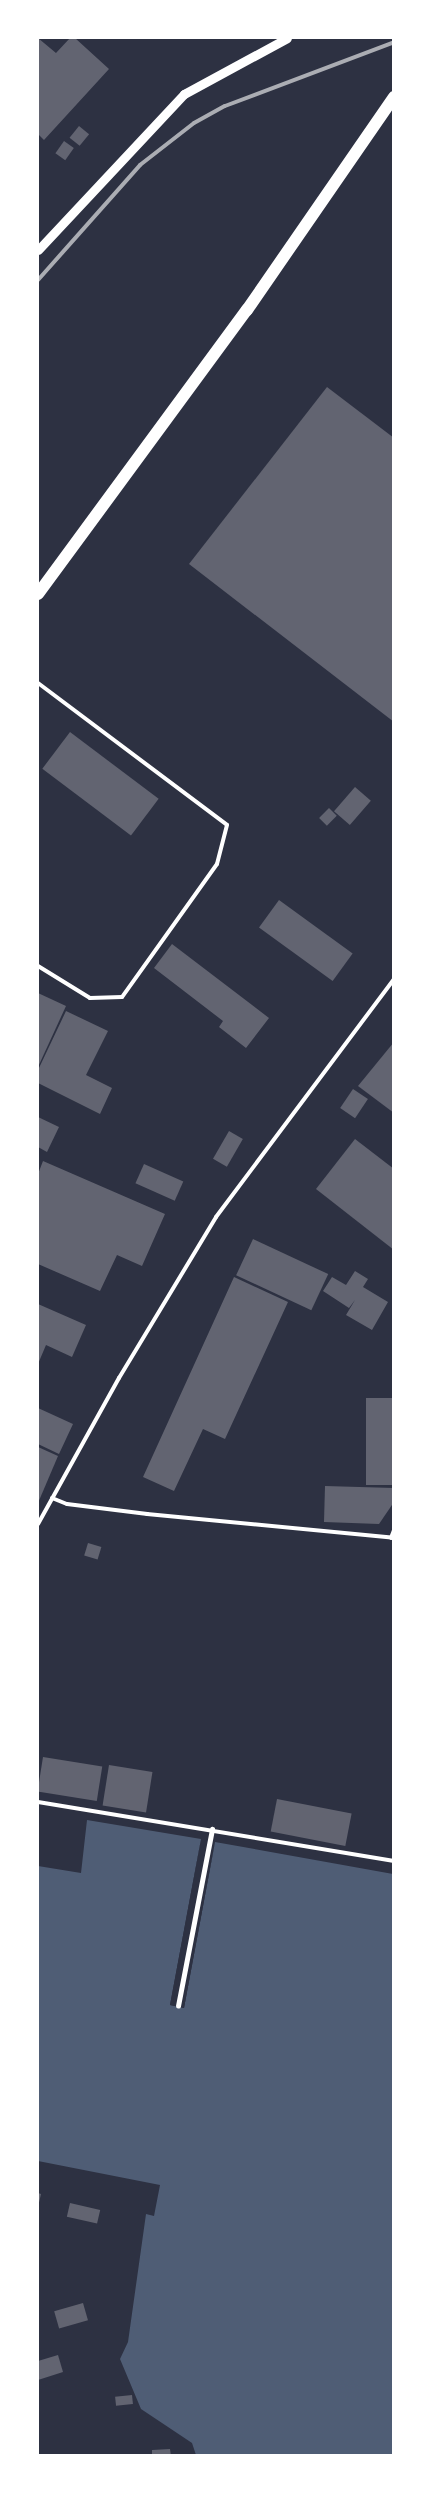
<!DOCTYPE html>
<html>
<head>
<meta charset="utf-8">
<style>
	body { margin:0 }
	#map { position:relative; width:431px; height:2493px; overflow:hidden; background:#2d3142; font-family:Rubik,sans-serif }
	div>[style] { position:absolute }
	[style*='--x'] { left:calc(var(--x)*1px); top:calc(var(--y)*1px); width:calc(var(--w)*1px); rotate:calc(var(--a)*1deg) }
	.water>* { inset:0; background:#4f5d75 }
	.pier>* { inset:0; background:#2d3142 }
	.building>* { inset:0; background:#626471; transform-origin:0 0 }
	.service>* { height:4px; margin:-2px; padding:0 2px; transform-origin:2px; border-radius:2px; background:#fff }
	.pedestrian>* { height:4.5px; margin:-2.25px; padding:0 2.25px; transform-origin:2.25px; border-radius:2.25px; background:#fff }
	.tertiary>* { height:9px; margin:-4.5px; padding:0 4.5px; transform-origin:4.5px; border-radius:4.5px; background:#fff }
	.primary>* { height:12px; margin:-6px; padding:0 6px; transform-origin:6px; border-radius:6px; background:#fff }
	.rail>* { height:4px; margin:-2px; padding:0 2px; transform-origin:2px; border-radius:2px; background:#abadb3 }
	span { translate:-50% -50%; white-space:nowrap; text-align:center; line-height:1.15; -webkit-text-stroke:4px #fff; paint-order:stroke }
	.frame { position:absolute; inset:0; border:39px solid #fff; pointer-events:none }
</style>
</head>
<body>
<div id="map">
	<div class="water">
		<i style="clip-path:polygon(87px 1820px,201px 1839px,170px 2005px,184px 2008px,215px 1842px,393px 1874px,393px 2455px,196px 2455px,192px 2443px,141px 2409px,120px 2359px,128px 2342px,146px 2214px,154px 2216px,160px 2185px,38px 2161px,38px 1866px,81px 1873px)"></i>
	</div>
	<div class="pier">
		<i style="clip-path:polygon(201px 1839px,173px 2003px,178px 2004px,182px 2005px,215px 1842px,184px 2008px,170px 2005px)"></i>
	</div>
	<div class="building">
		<i style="clip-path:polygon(38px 38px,56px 53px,70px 38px,75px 38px,109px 69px,44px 140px,38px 134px)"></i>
		<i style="left:79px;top:126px;width:13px;height:15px;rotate:39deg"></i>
		<i style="left:64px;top:141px;width:12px;height:15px;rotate:35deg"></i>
		<i style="clip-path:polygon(327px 387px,394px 438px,394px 722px,189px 564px)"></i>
		<i style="left:70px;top:732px;width:111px;height:46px;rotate:37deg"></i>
		<i style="left:355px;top:787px;width:21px;height:32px;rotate:41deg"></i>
		<i style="left:329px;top:808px;width:11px;height:14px;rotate:45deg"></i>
		<i style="left:279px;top:900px;width:91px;height:34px;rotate:36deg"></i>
		<i style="clip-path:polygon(172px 944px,269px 1018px,246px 1048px,219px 1027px,223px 1021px,154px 968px)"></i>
		<i style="clip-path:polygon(38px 993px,66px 1006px,38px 1067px)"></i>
		<i style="clip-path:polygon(66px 1011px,108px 1031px,86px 1075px,112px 1088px,100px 1114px,38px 1083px,38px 1070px)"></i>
		<i style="clip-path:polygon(394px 1042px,394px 1113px,358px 1086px)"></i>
		<i style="left:353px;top:1089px;width:18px;height:23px;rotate:34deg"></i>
		<i style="clip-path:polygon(38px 1117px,59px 1127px,47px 1152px,38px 1147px)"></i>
		<i style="left:229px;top:1131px;width:16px;height:32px;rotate:30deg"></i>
		<i style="clip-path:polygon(355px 1139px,394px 1169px,394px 1250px,316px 1189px)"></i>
		<i style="clip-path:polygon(43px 1161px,165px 1214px,142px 1266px,117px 1255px,100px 1291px,38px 1264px,38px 1174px)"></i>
		<i style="left:144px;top:1164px;width:43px;height:21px;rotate:24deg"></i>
		<i style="left:253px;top:1239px;width:83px;height:40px;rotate:25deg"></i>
		<i style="clip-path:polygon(355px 1271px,368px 1279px,363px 1287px,388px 1302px,372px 1330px,346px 1315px,355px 1300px,349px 1308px,323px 1291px,332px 1277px,346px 1285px)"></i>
		<i style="clip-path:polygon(234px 1277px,288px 1302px,225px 1439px,203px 1429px,174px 1491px,143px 1477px)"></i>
		<i style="clip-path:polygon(38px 1304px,86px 1325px,72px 1357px,46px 1345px,38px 1364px)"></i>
		<i style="left:394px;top:1398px;width:87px;height:28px;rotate:90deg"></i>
		<i style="clip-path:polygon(38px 1408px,73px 1424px,59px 1454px,38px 1444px)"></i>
		<i style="clip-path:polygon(38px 1447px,58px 1456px,38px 1503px)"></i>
		<i style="clip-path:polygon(325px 1486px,394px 1488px,394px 1502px,379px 1524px,324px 1522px)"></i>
		<i style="left:88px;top:1543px;width:14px;height:13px;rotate:17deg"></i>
		<i style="left:43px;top:1757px;width:60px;height:35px;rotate:9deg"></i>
		<i style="left:109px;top:1765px;width:44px;height:41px;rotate:9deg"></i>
		<i style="left:277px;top:1799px;width:76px;height:33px;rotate:11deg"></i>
		<i style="clip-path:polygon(38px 2193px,41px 2194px,38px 2207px)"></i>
		<i style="left:70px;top:2203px;width:31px;height:14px;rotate:13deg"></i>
		<i style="left:83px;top:2303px;width:18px;height:30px;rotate:74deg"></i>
		<i style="clip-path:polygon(58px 2355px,63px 2372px,38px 2380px,38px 2361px)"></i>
		<i style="left:132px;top:2395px;width:9px;height:17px;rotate:84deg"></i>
		<i style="clip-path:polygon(170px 2449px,171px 2456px,152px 2456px,152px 2450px)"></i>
	</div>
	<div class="service">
		<i style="--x:38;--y:683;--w:236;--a:36.9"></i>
		<i style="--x:227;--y:825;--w:40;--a:104.4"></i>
		<i style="--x:217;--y:864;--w:163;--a:125.5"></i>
		<i style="--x:122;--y:997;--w:32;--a:178"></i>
		<i style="--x:90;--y:998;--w:61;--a:-148.4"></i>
		<i style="--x:52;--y:1498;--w:16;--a:22"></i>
		<i style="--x:67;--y:1504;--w:81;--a:7.1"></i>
		<i style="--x:147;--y:1514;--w:248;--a:5.5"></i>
		<i style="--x:38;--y:1524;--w:167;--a:-61"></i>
		<i style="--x:119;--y:1378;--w:188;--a:-58.9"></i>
		<i style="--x:216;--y:1217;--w:297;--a:-53.2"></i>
		<i style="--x:391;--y:1538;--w:9;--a:-69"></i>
		<i style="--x:38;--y:1802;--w:361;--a:9.4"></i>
	</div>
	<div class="pedestrian">
		<i style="--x:178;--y:2006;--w:180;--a:-79.1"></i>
	</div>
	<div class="tertiary">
		<i style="--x:38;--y:250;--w:214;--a:-46.9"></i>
		<i style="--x:184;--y:94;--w:117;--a:-28.5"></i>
	</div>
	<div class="primary">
		<i style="--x:38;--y:594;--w:353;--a:-53.7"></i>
		<i style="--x:247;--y:310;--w:259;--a:-55.4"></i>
	</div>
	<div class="rail">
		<i style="--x:38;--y:280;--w:154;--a:-48.4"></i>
		<i style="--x:140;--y:165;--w:68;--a:-37.9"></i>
		<i style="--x:194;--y:123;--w:35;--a:-29"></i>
		<i style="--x:225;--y:106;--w:181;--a:-20.7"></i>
	</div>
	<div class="frame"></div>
</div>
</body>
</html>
